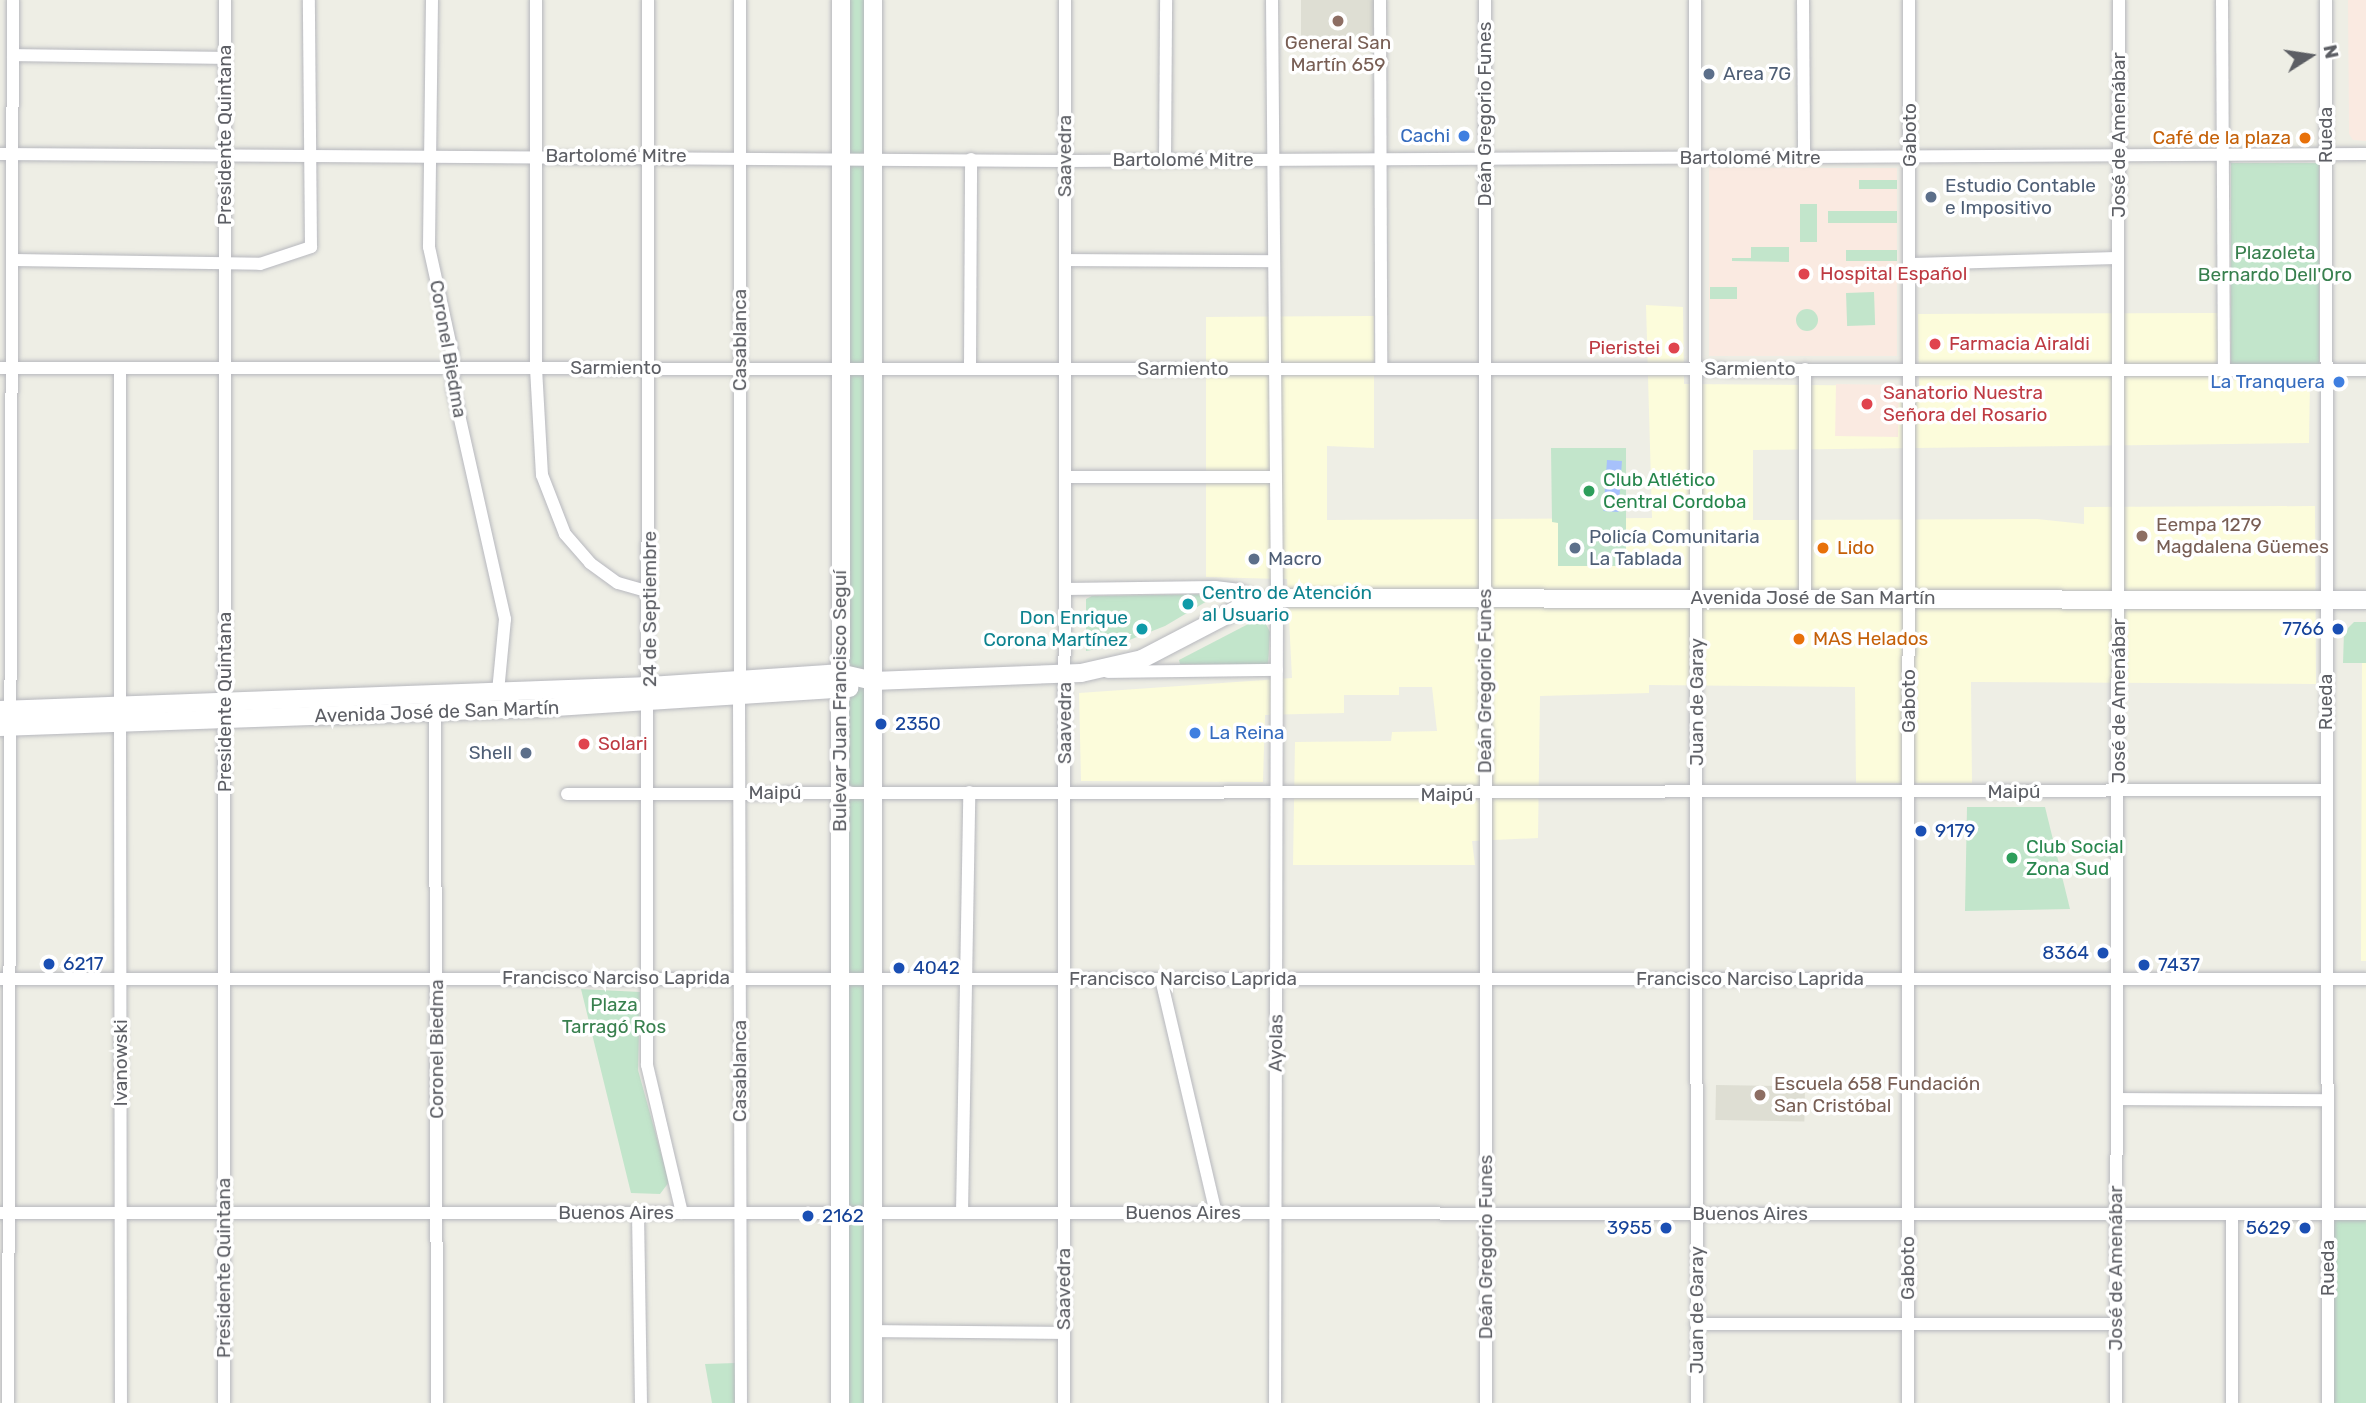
<!DOCTYPE html>
<html>
<head>
<meta charset="utf-8">
<style>
	body { margin:0 }
	#map { position:relative; width:2366px; height:1403px; overflow:hidden; background:#eeeee5; font-family:Rubik,sans-serif }
	div>[style] { position:absolute }
	[style*='--x'] { left:calc(var(--x)*1px); top:calc(var(--y)*1px); width:calc(var(--w)*1px); rotate:calc(var(--a)*1deg) }
	.commercial>* { inset:0; background:#fcfcdb }
	.education>* { inset:0; background:#deded3; transform-origin:0 0 }
	.medical>* { inset:0; background:#faeae1; transform-origin:0 0 }
	.green>* { inset:0; background:#c2e5cb; transform-origin:0 0 }
	.round { border-radius:50% }
	.water>* { inset:0; background:#a7c1fb; transform-origin:0 0 }
	.roads { filter:drop-shadow(0 0 2px #b7b8be) drop-shadow(0 0 2px #b7b8be) }
	.minor>* { height:12px; margin:-6px; padding:0 6px; transform-origin:6px; border-radius:6px; background:#fff }
	.secondary>* { height:18px; margin:-9px; padding:0 9px; transform-origin:9px; border-radius:9px; background:#fff }
	.dots>* { width:19px; height:19px; translate:-50% -50%; box-sizing:border-box; border:4px solid #fff; border-radius:50% }
	span { translate:-50% -50%; white-space:nowrap; text-align:center; line-height:1.15; -webkit-text-stroke:7px #fff; paint-order:stroke }
	.education-label { font-size:19px; color:#785e54 }
	.left { translate:0 -50%; text-align:left }
	.service-label { font-size:19px; color:#4e5e75 }
	.right { translate:-100% -50%; text-align:right }
	.street-label { font-size:19px; color:#5c5e64 }
	.shop-label { font-size:19px; color:#366cbe }
	.food-label { font-size:19px; color:#c56008 }
	.park-label { font-size:19px; color:#38804e }
	.health-label { font-size:19px; color:#be3a42 }
	.leisure-label { font-size:19px; color:#27864d }
	.culture-label { font-size:19px; color:#0d838f }
	.transit-label { font-size:19px; color:#164399 }
	.north { position:absolute; left:2275px; top:21px; width:70px; height:70px; -webkit-text-stroke:5px #fff; paint-order:stroke; rotate:78deg; font-size:19px; font-weight:700; line-height:28px; text-align:center; color:#5c5e64 }
	.north::after { content:''; display:block; margin:auto; width:24px; height:32px; background:#5c5e64; clip-path:polygon(50% 0,100% 100%,50% 72%,0 100%) }
</style>
</head>
<body>
<div id="map">
	<div class="commercial">
		<i style="clip-path:polygon(1646px 305px,1683px 307px,1684px 384px,1919px 386px,1918px 314px,2220px 313px,2221px 379px,2310px 378px,2309px 443px,1753px 450px,1753px 520px,2037px 519px,2084px 524px,2084px 507px,2315px 506px,2316px 684px,1971px 682px,1972px 783px,1856px 783px,1855px 687px,1649px 685px,1649px 693px,1540px 696px,1538px 838px,1472px 841px,1475px 865px,1293px 865px,1295px 742px,1391px 741px,1392px 732px,1437px 731px,1432px 687px,1399px 687px,1399px 695px,1344px 695px,1344px 713px,1265px 715px,1263px 782px,1081px 781px,1079px 693px,1292px 678px,1287px 579px,1206px 577px,1206px 317px,1374px 316px,1374px 448px,1327px 446px,1327px 520px,1652px 518px)"></i>
		<i style="clip-path:polygon(2362px 663px,2366px 663px,2366px 961px,2361px 961px)"></i>
	</div>
	<div class="education">
		<i style="left:1301px;top:0;width:74px;height:40px"></i>
		<i style="left:1716px;top:1085px;width:89px;height:35px;rotate:1deg"></i>
	</div>
	<div class="medical">
		<i style="clip-path:polygon(2348px 0,2366px 0,2366px 141px,2353px 140px,2349px 134px)"></i>
		<i style="left:1897px;top:168px;width:188px;height:188px;rotate:90deg"></i>
		<i style="left:1836px;top:384px;width:63px;height:52px;rotate:1deg"></i>
	</div>
	<div class="green">
		<i style="left:841px;top:0;width:32px;height:1403px"></i>
		<i style="left:2231px;top:163px;width:88px;height:201px"></i>
		<i style="left:1897px;top:180px;width:9px;height:38px;rotate:90deg"></i>
		<i style="left:1800px;top:204px;width:17px;height:38px"></i>
		<i style="left:1828px;top:211px;width:69px;height:12px"></i>
		<i style="clip-path:polygon(1751px 247px,1789px 247px,1789px 262px,1732px 261px,1732px 258px,1751px 258px)"></i>
		<i style="left:1897px;top:250px;width:11px;height:51px;rotate:90deg"></i>
		<i style="left:1710px;top:287px;width:27px;height:12px"></i>
		<i style="left:1874px;top:292px;width:33px;height:28px;rotate:88deg"></i>
		<i class="round" style="left:1796px;top:309px;width:22px;height:22px"></i>
		<i style="clip-path:polygon(1551px 448px,1626px 448px,1626px 566px,1558px 566px,1558px 523px,1552px 522px)"></i>
		<i style="clip-path:polygon(1219px 594px,1165px 626px,1114px 646px,1086px 651px,1086px 599px,1092px 596px)"></i>
		<i style="clip-path:polygon(1256px 620px,1264px 620px,1270px 632px,1268px 665px,1180px 664px,1179px 660px)"></i>
		<i style="clip-path:polygon(2354px 622px,2366px 622px,2366px 663px,2343px 663px,2344px 632px)"></i>
		<i style="clip-path:polygon(1967px 807px,2045px 807px,2070px 909px,1965px 911px)"></i>
		<i style="clip-path:polygon(581px 989px,640px 992px,638px 1070px,669px 1182px,660px 1194px,631px 1193px)"></i>
		<i style="left:2366px;top:1214px;width:189px;height:39px;rotate:90deg"></i>
		<i style="clip-path:polygon(736px 1363px,737px 1403px,712px 1403px,705px 1364px)"></i>
	</div>
	<div class="water">
		<i style="left:1607px;top:460px;width:15px;height:51px;rotate:4deg"></i>
	</div>
	<div class="roads">
		<div class="minor">
			<i style="--x:432;--y:0;--w:247;--a:90.7"></i>
			<i style="--x:429;--y:247;--w:107;--a:77.6"></i>
			<i style="--x:452;--y:352;--w:36;--a:88"></i>
			<i style="--x:453;--y:388;--w:237;--a:77.3"></i>
			<i style="--x:505;--y:619;--w:73;--a:95.5"></i>
			<i style="--x:536;--y:0;--w:368;--a:90"></i>
			<i style="--x:536;--y:368;--w:107;--a:86.8"></i>
			<i style="--x:542;--y:475;--w:63;--a:68.7"></i>
			<i style="--x:565;--y:534;--w:38;--a:49"></i>
			<i style="--x:590;--y:563;--w:34;--a:36"></i>
			<i style="--x:618;--y:583;--w:32;--a:16"></i>
			<i style="--x:648;--y:0;--w:1065;--a:90.05"></i>
			<i style="--x:647;--y:1065;--w:152;--a:76.7"></i>
			<i style="--x:1272;--y:0;--w:598;--a:89.52"></i>
			<i style="--x:1277;--y:598;--w:805;--a:90.14"></i>
			<i style="--x:1380;--y:0;--w:369;--a:89.8"></i>
			<i style="--x:1485;--y:0;--w:1403;--a:89.96"></i>
			<i style="--x:1695;--y:0;--w:1403;--a:89.92"></i>
			<i style="--x:1803;--y:0;--w:158;--a:89.6"></i>
			<i style="--x:2222;--y:0;--w:370;--a:89.7"></i>
			<i style="--x:2326;--y:0;--w:1403;--a:89.92"></i>
			<i style="--x:13;--y:55;--w:212;--a:0.8"></i>
			<i style="--x:0;--y:154;--w:1065;--a:0.38"></i>
			<i style="--x:1065;--y:161;--w:1301;--a:-0.31"></i>
			<i style="--x:1165;--y:160;--w:160;--a:-89.6"></i>
			<i style="--x:14;--y:260;--w:246;--a:0.9"></i>
			<i style="--x:260;--y:264;--w:54;--a:-18.4"></i>
			<i style="--x:311;--y:247;--w:247;--a:-90.5"></i>
			<i style="--x:1065;--y:260;--w:209;--a:0.3"></i>
			<i style="--x:1911;--y:264;--w:207;--a:-1.7"></i>
			<i style="--x:0;--y:368;--w:2366;--a:0.05"></i>
			<i style="--x:120;--y:368;--w:337;--a:90"></i>
			<i style="--x:970;--y:368;--w:209;--a:-89.7"></i>
			<i style="--x:1805;--y:369;--w:229;--a:90"></i>
			<i style="--x:1065;--y:477;--w:211;--a:0"></i>
			<i style="--x:1065;--y:589;--w:150;--a:-0.8"></i>
			<i style="--x:1215;--y:587;--w:23;--a:7"></i>
			<i style="--x:1238;--y:590;--w:24;--a:22"></i>
			<i style="--x:1108;--y:672;--w:169;--a:-0.7"></i>
			<i style="--x:740;--y:680;--w:680;--a:-90"></i>
			<i style="--x:739;--y:697;--w:706;--a:89.84"></i>
			<i style="--x:435;--y:703;--w:700;--a:89.84"></i>
			<i style="--x:120;--y:723;--w:680;--a:89.92"></i>
			<i style="--x:567;--y:794;--w:1759;--a:-0.13"></i>
			<i style="--x:0;--y:979;--w:2366;--a:0"></i>
			<i style="--x:1161;--y:979;--w:240;--a:76.8"></i>
			<i style="--x:2118;--y:1099;--w:210;--a:0.3"></i>
			<i style="--x:0;--y:1213;--w:2366;--a:0.02"></i>
			<i style="--x:638;--y:1213;--w:190;--a:89.1"></i>
			<i style="--x:962;--y:1213;--w:421;--a:-89"></i>
			<i style="--x:2232;--y:1214;--w:189;--a:90"></i>
			<i style="--x:1696;--y:1324;--w:420;--a:0"></i>
			<i style="--x:872;--y:1331;--w:192;--a:0.6"></i>
			<i style="--x:8;--y:1403;--w:1403;--a:-89.8"></i>
			<i style="--x:224;--y:1403;--w:1403;--a:-89.96"></i>
			<i style="--x:1064;--y:1403;--w:1403;--a:-89.96"></i>
			<i style="--x:1908;--y:1403;--w:1403;--a:-89.96"></i>
			<i style="--x:2116;--y:1403;--w:1403;--a:-89.88"></i>
		</div>
		<div class="secondary">
			<i style="--x:873;--y:0;--w:1403;--a:90"></i>
			<i style="--x:0;--y:710;--w:650;--a:-2.11"></i>
			<i style="--x:650;--y:686;--w:189;--a:-3.9"></i>
			<i style="--x:839;--y:673;--w:35;--a:13"></i>
			<i style="--x:873;--y:681;--w:208;--a:-2.2"></i>
			<i style="--x:1081;--y:673;--w:63;--a:-12.9"></i>
			<i style="--x:1142;--y:659;--w:113;--a:-27.5"></i>
			<i style="--x:1242;--y:607;--w:36;--a:-14"></i>
			<i style="--x:1277;--y:598;--w:1089;--a:0.11"></i>
			<i style="--x:0;--y:727;--w:540;--a:-2.02"></i>
			<i style="--x:540;--y:708;--w:310;--a:-3.7"></i>
			<i style="--x:840;--y:1403;--w:1403;--a:-89.96"></i>
		</div>
	</div>
	<div class="dots">
		<i style="left:1338px;top:21px;background:#8d6e63"></i>
		<i style="left:1709px;top:74px;background:#5c6f8a"></i>
		<i style="left:1464px;top:136px;background:#3f7fe0"></i>
		<i style="left:2305px;top:138px;background:#e8710a"></i>
		<i style="left:1931px;top:197px;background:#5c6f8a"></i>
		<i style="left:1804px;top:274px;background:#e0444e"></i>
		<i style="left:1935px;top:344px;background:#e0444e"></i>
		<i style="left:1674px;top:348px;background:#e0444e"></i>
		<i style="left:2339px;top:382px;background:#3f7fe0"></i>
		<i style="left:1867px;top:404px;background:#e0444e"></i>
		<i style="left:1589px;top:491px;background:#2e9e5b"></i>
		<i style="left:2142px;top:536px;background:#8d6e63"></i>
		<i style="left:1575px;top:548px;background:#5c6f8a"></i>
		<i style="left:1823px;top:548px;background:#e8710a"></i>
		<i style="left:1254px;top:559px;background:#5c6f8a"></i>
		<i style="left:1188px;top:604px;background:#0f9aa8"></i>
		<i style="left:1142px;top:629px;background:#0f9aa8"></i>
		<i style="left:2338px;top:629px;background:#1a4fb4"></i>
		<i style="left:1799px;top:639px;background:#e8710a"></i>
		<i style="left:881px;top:724px;background:#1a4fb4"></i>
		<i style="left:1195px;top:733px;background:#3f7fe0"></i>
		<i style="left:584px;top:744px;background:#e0444e"></i>
		<i style="left:526px;top:753px;background:#5c6f8a"></i>
		<i style="left:1921px;top:831px;background:#1a4fb4"></i>
		<i style="left:2012px;top:858px;background:#2e9e5b"></i>
		<i style="left:2103px;top:953px;background:#1a4fb4"></i>
		<i style="left:49px;top:964px;background:#1a4fb4"></i>
		<i style="left:2144px;top:965px;background:#1a4fb4"></i>
		<i style="left:899px;top:968px;background:#1a4fb4"></i>
		<i style="left:1760px;top:1095px;background:#8d6e63"></i>
		<i style="left:808px;top:1216px;background:#1a4fb4"></i>
		<i style="left:1666px;top:1228px;background:#1a4fb4"></i>
		<i style="left:2305px;top:1228px;background:#1a4fb4"></i>
	</div>
	<div class="education-label">
		<span style="left:1338px;top:54px">General San<br>Martín 659</span>
		<span class="left" style="left:2156px;top:536px">Eempa 1279<br>Magdalena Güemes</span>
		<span class="left" style="left:1774px;top:1095px">Escuela 658 Fundación<br>San Cristóbal</span>
	</div>
	<div class="service-label">
		<span class="left" style="left:1723px;top:74px">Area 7G</span>
		<span class="left" style="left:1945px;top:197px">Estudio Contable<br>e Impositivo</span>
		<span class="left" style="left:1589px;top:548px">Policía Comunitaria<br>La Tablada</span>
		<span class="left" style="left:1268px;top:559px">Macro</span>
		<span class="right" style="left:512px;top:753px">Shell</span>
	</div>
	<div class="street-label">
		<span style="left:1485px;top:114px;rotate:-90deg">Deán Gregorio Funes</span>
		<span style="left:225px;top:135px;rotate:-90deg">Presidente Quintana</span>
		<span style="left:1910px;top:135px;rotate:-90deg">Gaboto</span>
		<span style="left:2119px;top:135px;rotate:-90deg">José de Amenábar</span>
		<span style="left:2326px;top:135px;rotate:-90deg">Rueda</span>
		<span style="left:616px;top:156px">Bartolomé Mitre</span>
		<span style="left:1065px;top:156px;rotate:-90deg">Saavedra</span>
		<span style="left:1750px;top:158px">Bartolomé Mitre</span>
		<span style="left:1183px;top:160px">Bartolomé Mitre</span>
		<span style="left:740px;top:340px;rotate:-90deg">Casablanca</span>
		<span style="left:448px;top:349px;rotate:80deg">Coronel Biedma</span>
		<span style="left:616px;top:368px">Sarmiento</span>
		<span style="left:1183px;top:369px">Sarmiento</span>
		<span style="left:1750px;top:369px">Sarmiento</span>
		<span style="left:1813px;top:598px">Avenida José de San Martín</span>
		<span style="left:650px;top:609px;rotate:-90deg">24 de Septiembre</span>
		<span style="left:1485px;top:681px;rotate:-90deg">Deán Gregorio Funes</span>
		<span style="left:840px;top:701px;rotate:-90deg">Bulevar Juan Francisco Seguí</span>
		<span style="left:1909px;top:701px;rotate:-90deg">Gaboto</span>
		<span style="left:2119px;top:701px;rotate:-90deg">José de Amenábar</span>
		<span style="left:225px;top:702px;rotate:-90deg">Presidente Quintana</span>
		<span style="left:1697px;top:702px;rotate:-90deg">Juan de Garay</span>
		<span style="left:2326px;top:702px;rotate:-90deg">Rueda</span>
		<span style="left:437px;top:712px;rotate:-2deg">Avenida José de San Martín</span>
		<span style="left:1065px;top:723px;rotate:-90deg">Saavedra</span>
		<span style="left:2014px;top:792px">Maipú</span>
		<span style="left:775px;top:793px">Maipú</span>
		<span style="left:1447px;top:795px">Maipú</span>
		<span style="left:616px;top:978px">Francisco Narciso Laprida</span>
		<span style="left:1183px;top:979px">Francisco Narciso Laprida</span>
		<span style="left:1750px;top:979px">Francisco Narciso Laprida</span>
		<span style="left:1276px;top:1043px;rotate:-89deg">Ayolas</span>
		<span style="left:437px;top:1049px;rotate:-90deg">Coronel Biedma</span>
		<span style="left:121px;top:1063px;rotate:-90deg">Ivanowski</span>
		<span style="left:740px;top:1071px;rotate:-90deg">Casablanca</span>
		<span style="left:616px;top:1213px">Buenos Aires</span>
		<span style="left:1183px;top:1213px">Buenos Aires</span>
		<span style="left:1750px;top:1214px">Buenos Aires</span>
		<span style="left:1486px;top:1247px;rotate:-90deg">Deán Gregorio Funes</span>
		<span style="left:224px;top:1268px;rotate:-90deg">Presidente Quintana</span>
		<span style="left:1908px;top:1268px;rotate:-90deg">Gaboto</span>
		<span style="left:2116px;top:1268px;rotate:-90deg">José de Amenábar</span>
		<span style="left:2328px;top:1268px;rotate:-90deg">Rueda</span>
		<span style="left:1064px;top:1289px;rotate:-90deg">Saavedra</span>
		<span style="left:1697px;top:1310px;rotate:-90deg">Juan de Garay</span>
	</div>
	<div class="shop-label">
		<span class="right" style="left:1450px;top:136px">Cachi</span>
		<span class="right" style="left:2325px;top:382px">La Tranquera</span>
		<span class="left" style="left:1209px;top:733px">La Reina</span>
	</div>
	<div class="food-label">
		<span class="right" style="left:2291px;top:138px">Café de la plaza</span>
		<span class="left" style="left:1837px;top:548px">Lido</span>
		<span class="left" style="left:1813px;top:639px">MAS Helados</span>
	</div>
	<div class="park-label">
		<span style="left:2275px;top:264px">Plazoleta<br>Bernardo Dell'Oro</span>
		<span style="left:614px;top:1016px">Plaza<br>Tarragó Ros</span>
	</div>
	<div class="health-label">
		<span class="left" style="left:1820px;top:274px">Hospital Español</span>
		<span class="left" style="left:1949px;top:344px">Farmacia Airaldi</span>
		<span class="right" style="left:1660px;top:348px">Pieristei</span>
		<span class="left" style="left:1883px;top:404px">Sanatorio Nuestra<br>Señora del Rosario</span>
		<span class="left" style="left:598px;top:744px">Solari</span>
	</div>
	<div class="leisure-label">
		<span class="left" style="left:1603px;top:491px">Club Atlético<br>Central Cordoba</span>
		<span class="left" style="left:2026px;top:858px">Club Social<br>Zona Sud</span>
	</div>
	<div class="culture-label">
		<span class="left" style="left:1202px;top:604px">Centro de Atención<br>al Usuario</span>
		<span class="right" style="left:1128px;top:629px">Don Enrique<br>Corona Martínez</span>
	</div>
	<div class="transit-label">
		<span class="right" style="left:2324px;top:629px">7766</span>
		<span class="left" style="left:895px;top:724px">2350</span>
		<span class="left" style="left:1935px;top:831px">9179</span>
		<span class="right" style="left:2089px;top:953px">8364</span>
		<span class="left" style="left:63px;top:964px">6217</span>
		<span class="left" style="left:2158px;top:965px">7437</span>
		<span class="left" style="left:913px;top:968px">4042</span>
		<span class="left" style="left:822px;top:1216px">2162</span>
		<span class="right" style="left:1652px;top:1228px">3955</span>
		<span class="right" style="left:2291px;top:1228px">5629</span>
	</div>
	<div class="north">N</div>
</div>
</body>
</html>
